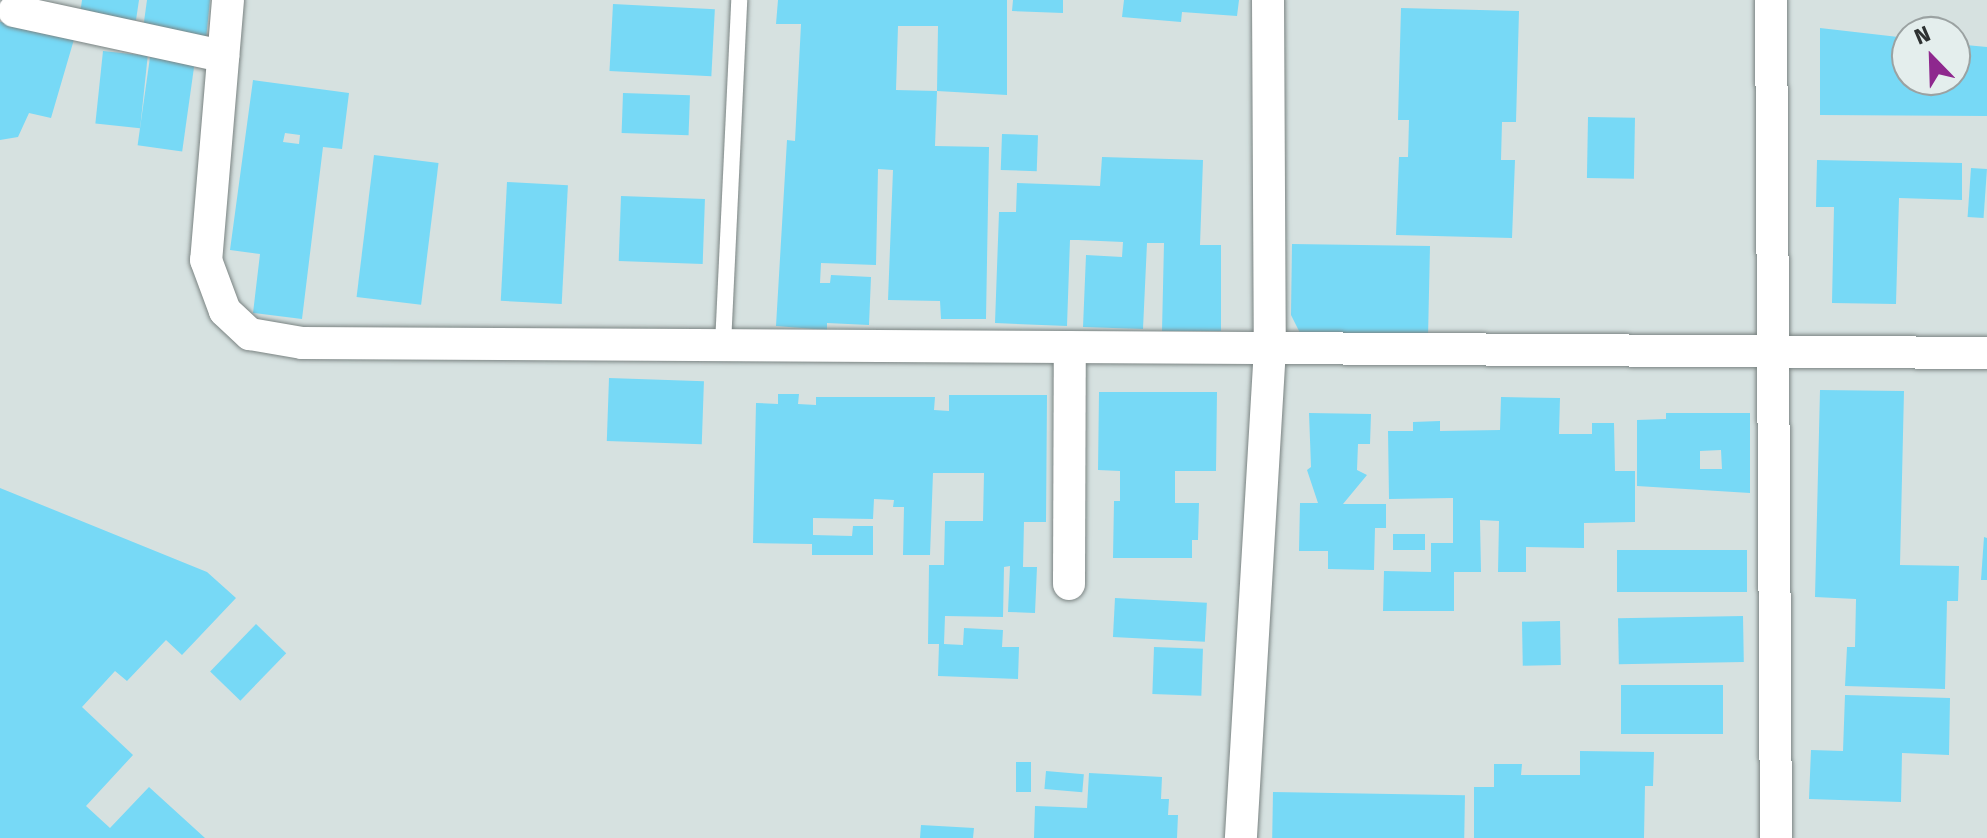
<!DOCTYPE html>
<html>
<head>
<meta charset="utf-8">
<style>
	body { margin:0 }
	#map { position:relative; width:1987px; height:838px; overflow:hidden; background:#d6e1e0; font-family:"Fira Sans",sans-serif }
	div>[style] { position:absolute }
	[style*='--x'] { left:calc(var(--x)*1px); top:calc(var(--y)*1px); width:calc(var(--w)*1px); rotate:calc(var(--a)*1deg) }
	.building>* { inset:0; background:#77d9f6; transform-origin:0 0 }
	.roads { filter:drop-shadow(0 0 2px #7a8382) drop-shadow(0 0 2px #7a8382) }
	.service>* { height:16px; margin:-8px; padding:0 8px; transform-origin:8px; border-radius:8px; background:#fff }
	.minor>* { height:32px; margin:-16px; padding:0 16px; transform-origin:16px; border-radius:16px; background:#fff }
	span { translate:-50% -50%; white-space:nowrap; text-align:center; line-height:1.15; -webkit-text-stroke:7px #e4eeed; paint-order:stroke }
	.north { position:absolute; left:1891px; top:16px; width:80px; height:80px; box-sizing:border-box; background:#e4eeed; border:2px solid #9ba2a2; border-radius:50%; rotate:337deg; font-size:22px; font-weight:700; line-height:32px; text-align:center; color:#2d3131 }
	.north::after { content:''; display:block; margin:auto; width:28px; height:36px; background:#8e288e; clip-path:polygon(50% 0,100% 100%,50% 72%,0 100%) }
</style>
</head>
<body>
<div id="map">
	<div class="building">
		<i style="clip-path:polygon(82px 0,139px 0,136px 20px,79px 21px)"></i>
		<i style="clip-path:polygon(147px 0,210px 0,206px 39px,143px 29px)"></i>
		<i style="clip-path:polygon(778px 0,1007px 0,1007px 95px,937px 91px,938px 26px,898px 26px,896px 90px,937px 91px,935px 146px,989px 147px,986px 319px,941px 319px,940px 301px,888px 300px,893px 170px,878px 169px,876px 265px,821px 263px,820px 283px,830px 283px,831px 275px,871px 277px,869px 325px,827px 323px,827px 330px,776px 326px,787px 140px,795px 141px,801px 24px,776px 24px)"></i>
		<i style="clip-path:polygon(1013px 0,1063px 0,1063px 13px,1012px 11px)"></i>
		<i style="clip-path:polygon(1124px 0,1239px 0,1237px 16px,1182px 12px,1181px 22px,1122px 17px)"></i>
		<i style="left:613px;top:4px;width:102px;height:67px;rotate:3deg"></i>
		<i style="clip-path:polygon(1401px 8px,1519px 11px,1516px 122px,1502px 122px,1501px 160px,1515px 160px,1512px 238px,1396px 235px,1399px 157px,1408px 157px,1409px 120px,1398px 120px)"></i>
		<i style="clip-path:polygon(21px 20px,75px 36px,51px 118px,29px 113px,18px 137px,0 140px,0 22px)"></i>
		<i style="clip-path:polygon(1820px 28px,1907px 38px,1907px 80px,1955px 80px,1955px 44px,1987px 47px,1987px 116px,1820px 115px)"></i>
		<i style="left:103px;top:51px;width:45px;height:73px;rotate:6deg"></i>
		<i style="left:150px;top:57px;width:45px;height:89px;rotate:8deg"></i>
		<i style="clip-path:polygon(evenodd,253px 80px,349px 93px,342px 149px,323px 147px,302px 319px,253px 313px,260px 254px,230px 250px,253px 80px,285px 133px,300px 135px,299px 144px,283px 142px,285px 133px)"></i>
		<i style="left:623px;top:93px;width:67px;height:40px;rotate:2deg"></i>
		<i style="left:1588px;top:117px;width:47px;height:61px;rotate:1deg"></i>
		<i style="left:1002px;top:134px;width:36px;height:36px;rotate:2deg"></i>
		<i style="left:374px;top:155px;width:65px;height:143px;rotate:7deg"></i>
		<i style="clip-path:polygon(1102px 157px,1203px 160px,1200px 245px,1221px 245px,1221px 331px,1162px 331px,1164px 243px,1147px 243px,1143px 329px,1083px 327px,1086px 255px,1122px 257px,1123px 242px,1078px 240px,1070px 240px,1067px 326px,995px 323px,999px 212px,1016px 212px,1017px 183px,1100px 186px)"></i>
		<i style="clip-path:polygon(1817px 160px,1962px 163px,1962px 200px,1899px 198px,1896px 304px,1832px 303px,1834px 207px,1816px 207px)"></i>
		<i style="left:1971px;top:168px;width:16px;height:49px;rotate:4deg"></i>
		<i style="left:507px;top:182px;width:61px;height:119px;rotate:3deg"></i>
		<i style="left:621px;top:196px;width:84px;height:65px;rotate:2deg"></i>
		<i style="clip-path:polygon(1292px 244px,1430px 246px,1428px 338px,1301px 335px,1291px 315px)"></i>
		<i style="left:609px;top:378px;width:95px;height:63px;rotate:2deg"></i>
		<i style="clip-path:polygon(1820px 390px,1904px 391px,1900px 565px,1959px 566px,1958px 601px,1947px 601px,1945px 689px,1845px 686px,1847px 647px,1855px 647px,1856px 599px,1815px 597px)"></i>
		<i style="clip-path:polygon(1099px 392px,1217px 392px,1216px 471px,1175px 471px,1175px 503px,1199px 503px,1198px 540px,1192px 540px,1192px 558px,1113px 558px,1114px 501px,1120px 501px,1120px 471px,1098px 470px)"></i>
		<i style="clip-path:polygon(778px 394px,799px 394px,798px 404px,816px 405px,816px 397px,935px 397px,934px 410px,949px 411px,949px 395px,1047px 395px,1046px 522px,1024px 522px,1023px 567px,1037px 567px,1035px 613px,1008px 612px,1010px 566px,1004px 567px,1003px 617px,945px 616px,944px 644px,963px 645px,964px 628px,1003px 630px,1002px 647px,1019px 647px,1018px 679px,938px 676px,939px 644px,928px 644px,929px 565px,944px 565px,945px 521px,983px 521px,984px 473px,933px 473px,930px 555px,903px 555px,904px 507px,893px 507px,894px 500px,874px 499px,873px 519px,813px 518px,813px 535px,852px 536px,853px 526px,873px 526px,873px 555px,812px 555px,812px 544px,753px 543px,756px 403px,778px 404px)"></i>
		<i style="clip-path:polygon(1501px 397px,1560px 398px,1559px 434px,1592px 434px,1592px 423px,1614px 423px,1615px 471px,1635px 471px,1635px 522px,1584px 523px,1584px 548px,1526px 547px,1526px 572px,1498px 572px,1499px 521px,1480px 520px,1481px 572px,1454px 572px,1454px 611px,1383px 611px,1384px 571px,1431px 572px,1431px 543px,1453px 543px,1453px 498px,1389px 499px,1388px 431px,1413px 431px,1413px 422px,1440px 421px,1440px 431px,1500px 430px)"></i>
		<i style="clip-path:polygon(1309px 413px,1371px 414px,1370px 444px,1358px 444px,1357px 470px,1367px 475px,1343px 504px,1386px 504px,1386px 528px,1375px 528px,1374px 570px,1328px 569px,1328px 551px,1299px 551px,1300px 503px,1318px 503px,1307px 470px,1311px 467px)"></i>
		<i style="clip-path:polygon(evenodd,1666px 413px,1750px 413px,1750px 493px,1637px 486px,1637px 420px,1666px 419px,1666px 413px,1721px 450px,1722px 469px,1700px 469px,1700px 451px,1721px 450px)"></i>
		<i style="clip-path:polygon(0 488px,207px 572px,236px 598px,182px 655px,166px 640px,127px 681px,115px 671px,82px 707px,133px 755px,86px 806px,110px 828px,149px 787px,205px 838px,0 838px)"></i>
		<i style="left:1393px;top:534px;width:32px;height:16px"></i>
		<i style="clip-path:polygon(1984px 537px,1987px 538px,1987px 580px,1981px 580px)"></i>
		<i style="left:1747px;top:550px;width:42px;height:130px;rotate:90deg"></i>
		<i style="left:1115px;top:598px;width:92px;height:39px;rotate:3deg"></i>
		<i style="left:1743px;top:616px;width:46px;height:125px;rotate:89deg"></i>
		<i style="left:1560px;top:621px;width:44px;height:38px;rotate:89deg"></i>
		<i style="left:256px;top:624px;width:42px;height:66px;rotate:44deg"></i>
		<i style="left:1154px;top:647px;width:49px;height:47px;rotate:2deg"></i>
		<i style="left:1621px;top:685px;width:102px;height:49px"></i>
		<i style="clip-path:polygon(1845px 695px,1950px 698px,1949px 755px,1902px 753px,1901px 802px,1809px 799px,1811px 750px,1843px 751px)"></i>
		<i style="clip-path:polygon(1580px 751px,1654px 752px,1653px 786px,1645px 786px,1644px 838px,1474px 838px,1474px 787px,1494px 787px,1494px 764px,1522px 764px,1521px 775px,1580px 775px)"></i>
		<i style="left:1016px;top:762px;width:15px;height:30px"></i>
		<i style="left:1046px;top:771px;width:38px;height:18px;rotate:5deg"></i>
		<i style="clip-path:polygon(1089px 773px,1162px 777px,1161px 799px,1169px 799px,1168px 815px,1178px 815px,1177px 838px,1034px 838px,1035px 806px,1087px 808px)"></i>
		<i style="left:1273px;top:792px;width:192px;height:46px;rotate:1deg"></i>
		<i style="clip-path:polygon(921px 825px,974px 828px,973px 838px,920px 838px)"></i>
	</div>
	<div class="roads">
		<div class="service">
			<i style="--x:723;--y:345;--w:345;--a:-87.3"></i>
		</div>
		<div class="minor">
			<i style="--x:228;--y:0;--w:261;--a:94.8"></i>
			<i style="--x:206;--y:260;--w:54;--a:69.6"></i>
			<i style="--x:225;--y:311;--w:34;--a:43"></i>
			<i style="--x:250;--y:334;--w:53;--a:9.8"></i>
			<i style="--x:302;--y:343;--w:968;--a:0.3"></i>
			<i style="--x:1270;--y:348;--w:491;--a:93.4"></i>
			<i style="--x:1268;--y:0;--w:348;--a:89.7"></i>
			<i style="--x:1270;--y:348;--w:717;--a:0.4"></i>
			<i style="--x:1771;--y:0;--w:838;--a:89.66"></i>
			<i style="--x:14;--y:11;--w:214;--a:12.2"></i>
			<i style="--x:1069;--y:584;--w:237;--a:-89.8"></i>
		</div>
	</div>
	<div class="north">N</div>
</div>
</body>
</html>
